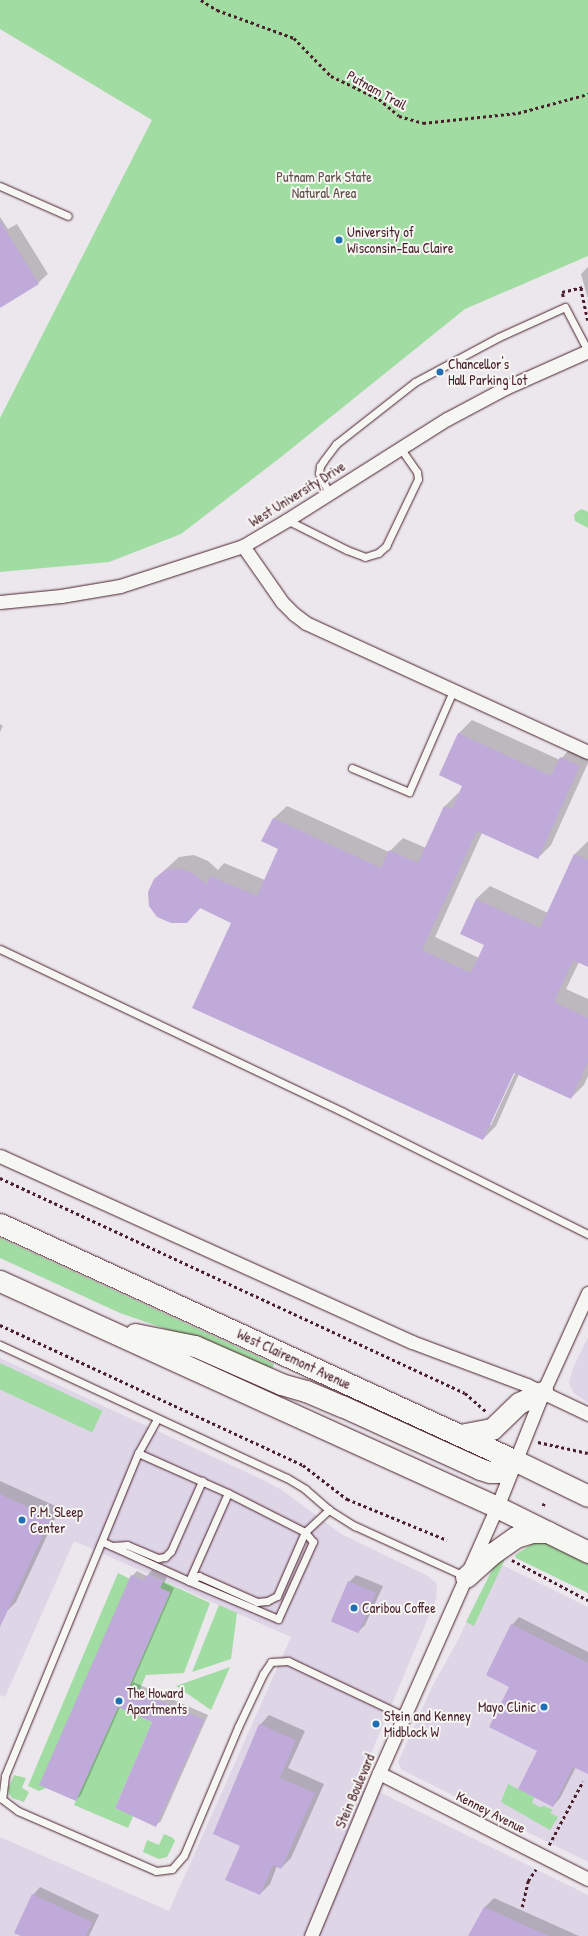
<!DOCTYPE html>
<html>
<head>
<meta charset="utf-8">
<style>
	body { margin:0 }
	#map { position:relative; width:588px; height:1936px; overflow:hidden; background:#ebe7ed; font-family:"Patrick Hand",sans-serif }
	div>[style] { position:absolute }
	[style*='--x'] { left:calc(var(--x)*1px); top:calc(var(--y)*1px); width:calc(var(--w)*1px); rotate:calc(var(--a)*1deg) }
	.built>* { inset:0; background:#ded5e7 }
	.green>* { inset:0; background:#a1dca2; transform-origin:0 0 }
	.shadow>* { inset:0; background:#0003 }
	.building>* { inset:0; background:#bfaad9; transform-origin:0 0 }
	.path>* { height:2.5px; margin-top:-1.25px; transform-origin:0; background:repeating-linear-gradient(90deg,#4a1f2b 0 3px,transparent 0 6px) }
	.roads { filter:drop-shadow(0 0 1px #4a1f2b) drop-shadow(0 0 1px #4a1f2b) }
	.lane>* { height:7px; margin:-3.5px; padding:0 3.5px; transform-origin:3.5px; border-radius:3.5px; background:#f6f6f2 }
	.street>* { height:13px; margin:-6.5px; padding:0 6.5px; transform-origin:6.5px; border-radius:6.5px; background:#f6f6f2 }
	.primary>* { height:21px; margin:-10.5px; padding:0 10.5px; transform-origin:10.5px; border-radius:10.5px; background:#f6f6f2 }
	.dots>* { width:11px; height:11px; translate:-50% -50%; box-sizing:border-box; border:2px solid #f6f6f2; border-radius:50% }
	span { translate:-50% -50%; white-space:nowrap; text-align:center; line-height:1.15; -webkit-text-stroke:4px #f6f6f2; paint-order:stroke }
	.street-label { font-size:14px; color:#4a1f2b }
	.park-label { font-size:14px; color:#604e49 }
	.poi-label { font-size:14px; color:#4a1f2b }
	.left { translate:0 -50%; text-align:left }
	.right { translate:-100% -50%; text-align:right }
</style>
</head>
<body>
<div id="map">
	<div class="built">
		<i style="clip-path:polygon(588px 1337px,588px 1403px,574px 1393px,569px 1383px,573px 1368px)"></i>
		<i style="clip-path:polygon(0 1358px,263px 1480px,282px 1490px,341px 1534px,426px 1575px,436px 1583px,437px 1588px,436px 1599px,359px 1782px,588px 1895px,588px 1936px,0 1936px,0 1837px,169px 1911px,291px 1637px,74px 1541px,5px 1697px,0 1695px)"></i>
		<i style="clip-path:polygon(496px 1562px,588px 1607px,588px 1862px,402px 1770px,398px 1762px,433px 1685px,456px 1644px)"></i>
	</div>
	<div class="green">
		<i style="clip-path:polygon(0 0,588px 0,588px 256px,465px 309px,281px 457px,181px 534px,109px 562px,0 572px,0 418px,152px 120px,0 29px)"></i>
		<i style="clip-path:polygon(582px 509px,588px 512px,588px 528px,575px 521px,574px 515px,578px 511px)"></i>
		<i style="clip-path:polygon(0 1238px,274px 1364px,271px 1373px,200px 1341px,120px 1313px,0 1258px)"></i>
		<i style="left:0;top:1363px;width:113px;height:24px;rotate:25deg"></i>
		<i style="clip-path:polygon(533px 1540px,548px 1542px,588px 1561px,588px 1593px,516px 1558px,515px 1555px,532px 1544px)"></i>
		<i style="clip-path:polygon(506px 1557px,474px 1626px,466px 1622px,496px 1562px)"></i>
		<i style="clip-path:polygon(118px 1573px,130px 1579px,46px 1788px,39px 1791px,28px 1786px)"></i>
		<i style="clip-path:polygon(163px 1581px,210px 1603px,184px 1673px,146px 1675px,139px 1691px,129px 1687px,170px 1593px,160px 1588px)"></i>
		<i style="clip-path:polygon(219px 1605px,237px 1613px,231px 1659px,192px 1672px)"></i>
		<i style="clip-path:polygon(230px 1667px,211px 1710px,176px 1686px)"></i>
		<i style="clip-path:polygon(118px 1707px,152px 1722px,115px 1808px,133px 1816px,128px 1828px,74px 1805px)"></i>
		<i style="clip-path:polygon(14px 1775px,26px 1778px,22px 1788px,29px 1792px,24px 1802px,12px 1798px,9px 1794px,8px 1789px)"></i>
		<i style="clip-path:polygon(508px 1784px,534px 1797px,532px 1803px,540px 1807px,544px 1806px,553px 1810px,550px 1813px,558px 1817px,550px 1830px,501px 1802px)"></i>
		<i style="clip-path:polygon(164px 1834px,173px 1838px,175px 1841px,167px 1857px,159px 1859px,143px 1852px,147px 1840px,159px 1845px)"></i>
	</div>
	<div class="shadow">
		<i style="clip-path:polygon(0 217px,8px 229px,17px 224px,48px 274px,38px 283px,0 307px)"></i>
		<i style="clip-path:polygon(588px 267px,588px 299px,581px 274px)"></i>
		<i style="clip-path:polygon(evenodd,472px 720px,560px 760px,574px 744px,588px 751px,588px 763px,551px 845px,538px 858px,482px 833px,435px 937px,479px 958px,485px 945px,476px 899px,490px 886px,548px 913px,575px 854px,588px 841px,588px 964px,579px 962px,566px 989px,588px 999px,588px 1076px,584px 1085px,571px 1098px,519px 1074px,496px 1126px,483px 1139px,233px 922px,201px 907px,187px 922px,155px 879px,179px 857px,194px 855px,208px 861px,218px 870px,224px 863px,265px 880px,279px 849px,273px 819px,287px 806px,389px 852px,403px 838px,426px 848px,445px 806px,458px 793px,460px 794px,464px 785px,459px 733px,472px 720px,515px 1068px,517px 1069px,491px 1125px,489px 1125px,515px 1068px)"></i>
		<i style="clip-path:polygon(0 724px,3px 726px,0 732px)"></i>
		<i style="clip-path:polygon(0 1481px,60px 1508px,16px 1602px,6px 1612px,0 1608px)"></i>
		<i style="clip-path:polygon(152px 1570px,167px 1577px,164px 1583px,174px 1588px,133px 1682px,208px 1715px,161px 1821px,156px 1825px,154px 1722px,120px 1707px,81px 1795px,76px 1800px,132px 1576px,137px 1571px,147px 1576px)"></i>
		<i style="clip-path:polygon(356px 1575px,383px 1586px,365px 1625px,358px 1632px,349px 1582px)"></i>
		<i style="clip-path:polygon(519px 1617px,588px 1652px,588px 1773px,576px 1767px,560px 1798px,553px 1806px,539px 1751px,511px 1686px,512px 1625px)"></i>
		<i style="clip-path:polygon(269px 1715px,305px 1731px,288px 1768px,324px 1784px,291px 1858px,281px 1868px,277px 1866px,270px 1884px,260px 1894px,241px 1845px,260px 1725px)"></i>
		<i style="clip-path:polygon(40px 1887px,99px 1915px,89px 1936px,23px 1936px,33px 1895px)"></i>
		<i style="clip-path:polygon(494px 1898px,579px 1936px,469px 1936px,485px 1907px)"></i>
	</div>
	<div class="building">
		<i style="clip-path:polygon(0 221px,39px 284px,0 308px)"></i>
		<i style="clip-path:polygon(458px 733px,551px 776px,560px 757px,580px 766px,538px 859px,477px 831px,422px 950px,471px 973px,484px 945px,460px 934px,476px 899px,540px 928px,574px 854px,588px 860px,588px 967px,573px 960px,554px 1002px,588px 1018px,588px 1062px,571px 1099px,514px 1073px,483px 1140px,192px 1008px,231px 923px,200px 908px,187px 923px,171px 923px,157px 917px,149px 906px,148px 892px,154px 879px,165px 870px,180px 868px,194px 874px,207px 885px,210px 876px,257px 896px,278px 849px,261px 841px,273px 818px,381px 868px,389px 850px,418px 863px,444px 806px,452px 809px,462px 786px,439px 775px)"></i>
		<i style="clip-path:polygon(0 1494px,51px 1518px,0 1627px)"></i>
		<i style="clip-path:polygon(131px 1575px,144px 1581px,147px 1575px,163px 1581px,160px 1588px,170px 1592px,129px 1687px,204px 1720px,156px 1827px,115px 1808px,152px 1722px,118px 1707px,76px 1801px,39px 1785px)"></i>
		<i style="left:348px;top:1581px;width:30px;height:44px;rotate:23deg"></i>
		<i style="clip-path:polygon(511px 1624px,588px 1663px,588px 1774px,573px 1767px,553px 1807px,518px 1789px,537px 1751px,489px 1727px,509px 1687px,486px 1675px)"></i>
		<i style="clip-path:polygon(259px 1724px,296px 1740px,280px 1778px,315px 1793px,281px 1869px,273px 1865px,260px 1895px,225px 1880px,240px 1846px,213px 1834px)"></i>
		<i style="clip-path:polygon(32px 1894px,92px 1922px,86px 1936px,21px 1936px,14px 1933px)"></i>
		<i style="clip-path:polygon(484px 1907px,549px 1936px,468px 1936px)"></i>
	</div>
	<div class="path">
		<i style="--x:201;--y:0;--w:19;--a:32"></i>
		<i style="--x:217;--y:10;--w:82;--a:20"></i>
		<i style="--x:294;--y:38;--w:53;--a:45.8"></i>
		<i style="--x:331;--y:76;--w:53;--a:25.6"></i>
		<i style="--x:379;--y:99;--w:26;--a:40"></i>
		<i style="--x:399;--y:116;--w:25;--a:16"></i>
		<i style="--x:423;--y:123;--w:96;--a:-6"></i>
		<i style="--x:518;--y:113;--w:73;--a:-15.2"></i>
		<i style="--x:581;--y:288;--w:33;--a:78"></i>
		<i style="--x:563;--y:297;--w:5;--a:-101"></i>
		<i style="--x:562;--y:292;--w:23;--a:-13"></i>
		<i style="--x:0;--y:1178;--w:512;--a:24.81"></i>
		<i style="--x:465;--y:1393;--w:28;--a:41"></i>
		<i style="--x:0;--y:1325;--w:334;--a:24.8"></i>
		<i style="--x:303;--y:1465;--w:56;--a:37.7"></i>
		<i style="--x:347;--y:1499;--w:108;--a:22.3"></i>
		<i style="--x:538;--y:1442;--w:51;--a:12.4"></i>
		<i style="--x:543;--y:1506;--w:3;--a:-72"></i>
		<i style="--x:512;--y:1560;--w:86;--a:27.8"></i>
		<i style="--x:549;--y:1845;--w:72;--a:-62"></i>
		<i style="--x:522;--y:1907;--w:27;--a:-77"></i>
		<i style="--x:528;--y:1881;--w:14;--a:-56"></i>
	</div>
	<div class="roads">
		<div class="lane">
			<i style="--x:0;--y:186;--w:74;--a:23.8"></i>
			<i style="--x:329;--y:493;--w:22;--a:-117"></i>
			<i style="--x:319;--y:473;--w:7;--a:-82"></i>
			<i style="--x:320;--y:466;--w:7;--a:-56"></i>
			<i style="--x:324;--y:460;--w:20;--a:-53"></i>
			<i style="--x:336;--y:444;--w:100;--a:-38.1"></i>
			<i style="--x:415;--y:382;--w:95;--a:-28.2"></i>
			<i style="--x:499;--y:337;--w:72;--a:-24.4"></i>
			<i style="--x:565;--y:307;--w:50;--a:62.4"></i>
			<i style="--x:287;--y:520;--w:67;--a:26.6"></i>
			<i style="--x:347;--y:550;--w:19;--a:21"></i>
			<i style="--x:365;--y:557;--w:14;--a:-17"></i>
			<i style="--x:378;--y:553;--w:11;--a:-41"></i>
			<i style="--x:386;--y:546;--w:74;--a:-64.5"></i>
			<i style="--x:418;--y:479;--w:7;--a:-98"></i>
			<i style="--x:417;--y:472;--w:28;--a:-125"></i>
			<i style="--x:352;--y:768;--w:62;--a:22.8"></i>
			<i style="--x:409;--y:792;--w:110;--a:-66.5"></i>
			<i style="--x:0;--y:949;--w:380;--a:25.4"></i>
			<i style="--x:343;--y:1112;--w:274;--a:26.5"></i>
			<i style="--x:0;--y:1345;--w:316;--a:24.9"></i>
			<i style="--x:287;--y:1478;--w:21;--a:31"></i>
			<i style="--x:305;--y:1489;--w:32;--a:41"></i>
			<i style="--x:329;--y:1510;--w:31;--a:32"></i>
			<i style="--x:355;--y:1526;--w:120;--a:24.6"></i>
			<i style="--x:157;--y:1419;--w:39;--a:119"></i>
			<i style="--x:138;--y:1453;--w:349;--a:112.4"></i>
			<i style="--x:5;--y:1776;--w:23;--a:97"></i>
			<i style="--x:2;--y:1799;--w:20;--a:37"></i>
			<i style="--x:18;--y:1811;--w:150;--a:23.5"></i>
			<i style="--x:156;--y:1871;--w:16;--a:-7"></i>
			<i style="--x:172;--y:1869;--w:18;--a:-49"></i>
			<i style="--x:184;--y:1855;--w:139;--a:-67.1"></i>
			<i style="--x:238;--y:1727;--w:59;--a:-64.7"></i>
			<i style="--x:263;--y:1674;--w:14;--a:-56"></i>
			<i style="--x:271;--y:1662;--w:17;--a:-3"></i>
			<i style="--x:288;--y:1661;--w:128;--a:25.4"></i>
			<i style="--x:138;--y:1453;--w:98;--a:24"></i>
			<i style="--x:228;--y:1493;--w:86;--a:26.9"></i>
			<i style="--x:305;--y:1532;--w:33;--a:-43"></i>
			<i style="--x:103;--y:1542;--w:94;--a:24.4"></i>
			<i style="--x:189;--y:1581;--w:97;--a:23.1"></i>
			<i style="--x:278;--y:1619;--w:85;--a:-65.6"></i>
			<i style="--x:313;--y:1542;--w:13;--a:-129"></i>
			<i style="--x:305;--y:1532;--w:70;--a:113.6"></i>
			<i style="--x:277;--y:1596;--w:11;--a:153"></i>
			<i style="--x:267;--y:1601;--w:10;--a:174"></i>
			<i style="--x:257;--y:1602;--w:64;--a:-155.9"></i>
			<i style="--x:199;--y:1576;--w:11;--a:153"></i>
			<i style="--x:112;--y:1546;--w:15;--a:-4"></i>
			<i style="--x:127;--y:1545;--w:34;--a:23"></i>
			<i style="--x:158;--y:1558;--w:7;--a:-8"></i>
			<i style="--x:165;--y:1557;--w:8;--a:-45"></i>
			<i style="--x:171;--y:1551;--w:77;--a:-66.1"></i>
			<i style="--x:189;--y:1581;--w:96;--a:-66.1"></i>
		</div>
		<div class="street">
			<i style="--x:243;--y:546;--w:68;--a:55.1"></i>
			<i style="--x:282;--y:602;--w:17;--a:45"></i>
			<i style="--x:294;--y:614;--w:15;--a:37"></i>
			<i style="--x:306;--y:623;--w:310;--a:24.6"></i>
			<i style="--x:0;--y:602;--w:61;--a:-5.6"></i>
			<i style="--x:61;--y:596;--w:60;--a:-9.6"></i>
			<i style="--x:120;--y:586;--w:129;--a:-18"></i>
			<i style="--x:243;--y:546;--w:51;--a:-30.6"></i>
			<i style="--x:287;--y:520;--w:189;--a:-32.3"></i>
			<i style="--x:447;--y:419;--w:66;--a:-28.1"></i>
			<i style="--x:505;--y:388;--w:91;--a:-24"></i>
			<i style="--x:0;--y:1156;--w:452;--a:24.3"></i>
			<i style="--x:412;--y:1342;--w:123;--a:20.5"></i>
			<i style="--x:527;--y:1385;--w:68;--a:25.4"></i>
			<i style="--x:379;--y:1773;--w:234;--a:26.9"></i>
			<i style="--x:311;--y:1936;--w:177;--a:-67.4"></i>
			<i style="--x:379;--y:1773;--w:291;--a:-66.1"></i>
			<i style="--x:497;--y:1507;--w:124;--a:-68.2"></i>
			<i style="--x:543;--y:1392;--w:109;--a:-65.6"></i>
		</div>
		<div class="primary">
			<i style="--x:0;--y:1224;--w:568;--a:24.67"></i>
			<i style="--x:516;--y:1461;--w:80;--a:25.9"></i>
			<i style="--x:0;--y:1281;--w:546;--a:24.45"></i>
			<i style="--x:497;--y:1507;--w:102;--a:26.3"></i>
			<i style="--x:135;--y:1334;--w:61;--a:11.3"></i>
			<i style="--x:195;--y:1346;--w:94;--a:23.8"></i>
			<i style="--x:281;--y:1384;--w:26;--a:16"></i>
			<i style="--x:306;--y:1391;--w:39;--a:23"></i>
			<i style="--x:342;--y:1406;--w:152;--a:24.5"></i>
			<i style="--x:480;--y:1469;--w:10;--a:17"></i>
			<i style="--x:490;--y:1472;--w:8;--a:0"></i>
			<i style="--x:498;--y:1472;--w:21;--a:-31"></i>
			<i style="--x:460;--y:1435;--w:33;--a:-11"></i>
			<i style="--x:492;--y:1429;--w:37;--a:-44"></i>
			<i style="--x:519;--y:1403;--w:26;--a:-25"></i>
			<i style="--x:466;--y:1577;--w:36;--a:-42"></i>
			<i style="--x:493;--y:1553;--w:28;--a:-35"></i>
			<i style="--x:516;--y:1537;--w:17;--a:-17"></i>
			<i style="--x:532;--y:1532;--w:16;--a:0"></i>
		</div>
	</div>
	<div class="dots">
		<i style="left:339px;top:240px;background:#1f6fb2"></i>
		<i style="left:440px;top:372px;background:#1f6fb2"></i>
		<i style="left:22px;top:1520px;background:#1f6fb2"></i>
		<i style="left:354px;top:1608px;background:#1f6fb2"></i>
		<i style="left:119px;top:1701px;background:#1f6fb2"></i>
		<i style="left:544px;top:1707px;background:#1f6fb2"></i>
		<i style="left:376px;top:1724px;background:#1f6fb2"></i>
	</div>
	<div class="street-label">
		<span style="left:377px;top:90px;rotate:29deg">Putnam Trail</span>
		<span style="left:297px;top:494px;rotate:-32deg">West University Drive</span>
		<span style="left:294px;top:1359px;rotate:25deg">West Clairemont Avenue</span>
		<span style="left:355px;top:1791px;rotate:-67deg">Stein Boulevard</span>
		<span style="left:491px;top:1812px;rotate:27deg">Kenney Avenue</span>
	</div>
	<div class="park-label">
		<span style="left:324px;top:185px">Putnam Park State<br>Natural Area</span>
	</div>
	<div class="poi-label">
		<span class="left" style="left:347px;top:240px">University of<br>Wisconsin-Eau Claire</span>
		<span class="left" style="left:448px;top:372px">Chancellor's<br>Hall Parking Lot</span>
		<span class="left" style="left:30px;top:1520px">P.M. SLeep<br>Center</span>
		<span class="left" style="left:362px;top:1608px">Caribou Coffee</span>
		<span class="left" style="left:127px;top:1701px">The Howard<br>Apartments</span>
		<span class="right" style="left:536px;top:1707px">Mayo Clinic</span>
		<span class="left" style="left:384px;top:1724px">Stein and Kenney<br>Midblock W</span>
	</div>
</div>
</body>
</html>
